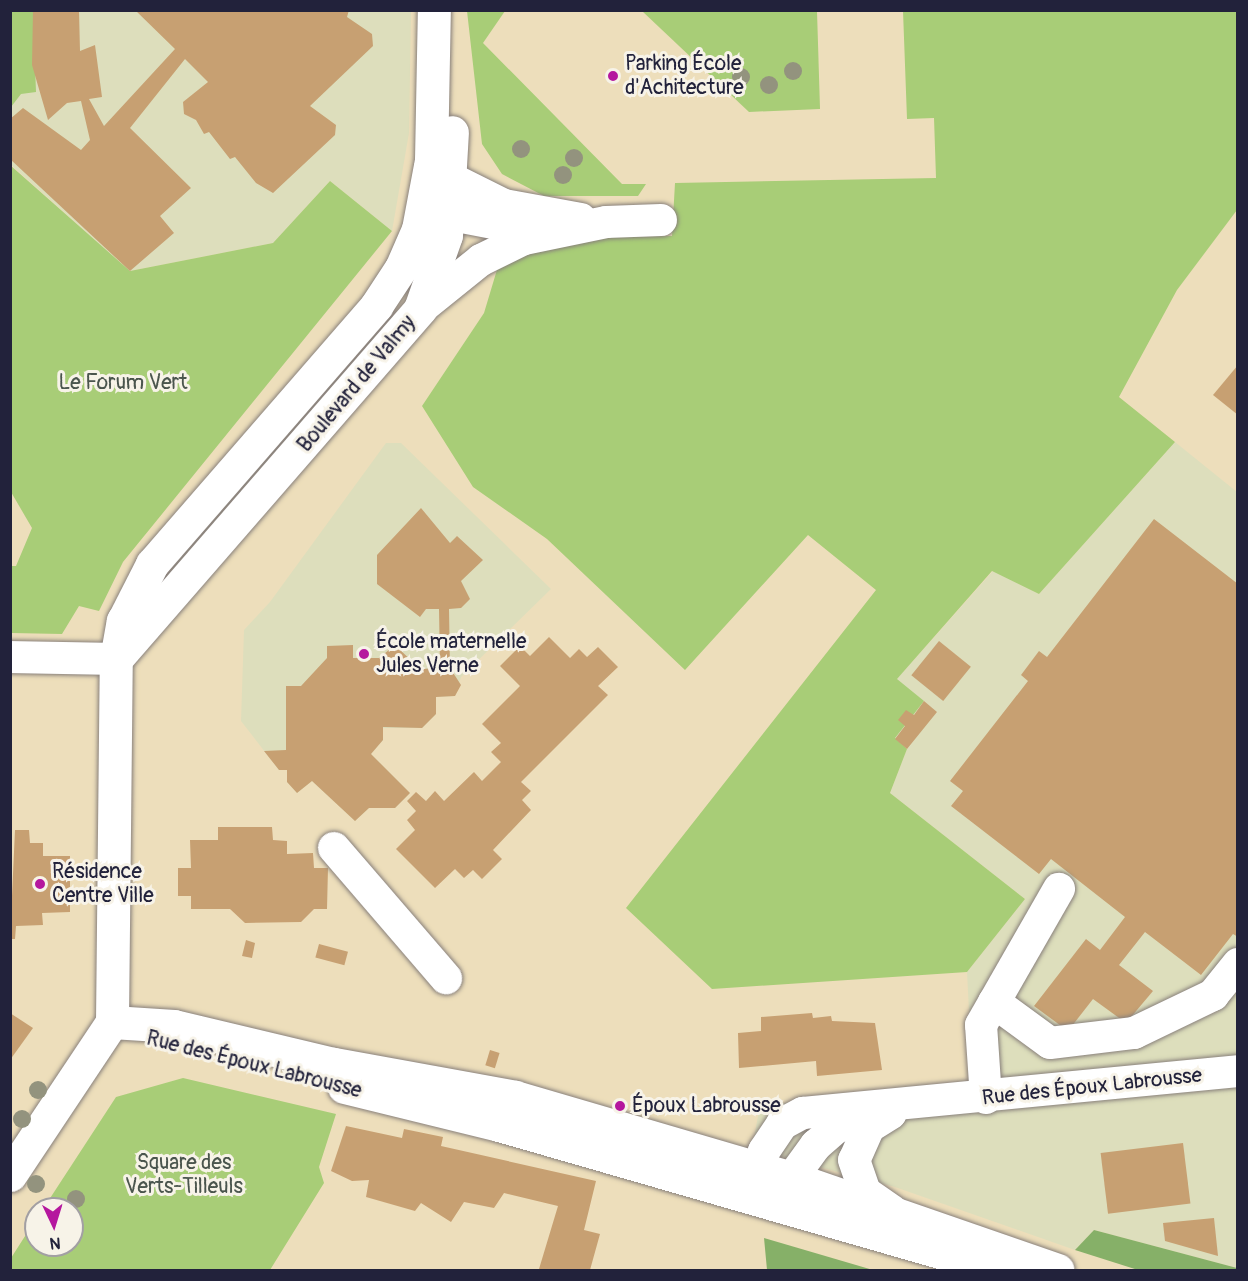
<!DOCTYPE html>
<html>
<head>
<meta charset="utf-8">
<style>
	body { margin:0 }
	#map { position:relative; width:1248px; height:1281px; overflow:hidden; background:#eddebb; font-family:Pangolin,sans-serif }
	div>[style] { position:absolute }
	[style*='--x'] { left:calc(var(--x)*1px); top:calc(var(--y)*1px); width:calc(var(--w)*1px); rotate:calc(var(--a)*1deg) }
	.built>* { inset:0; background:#dddebc }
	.green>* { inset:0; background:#a8cd77 }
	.forest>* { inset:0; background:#86b068 }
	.building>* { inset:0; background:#c7a072; transform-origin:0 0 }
	.roads { filter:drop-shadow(0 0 2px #88807b) drop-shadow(0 0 2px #88807b) }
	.minor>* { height:32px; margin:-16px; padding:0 16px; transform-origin:16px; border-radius:16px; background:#fff }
	.major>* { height:33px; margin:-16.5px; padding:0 16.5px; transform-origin:16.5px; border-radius:16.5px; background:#fff }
	.trees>* { width:18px; height:18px; margin:-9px; border-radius:50%; background:#93937e }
	.dots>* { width:16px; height:16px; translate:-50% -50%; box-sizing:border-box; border:3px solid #f7f3e8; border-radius:50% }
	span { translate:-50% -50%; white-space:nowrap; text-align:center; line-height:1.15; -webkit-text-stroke:6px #f7f3e8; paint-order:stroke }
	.poi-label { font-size:21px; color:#22223b }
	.left { translate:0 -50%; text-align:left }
	.park-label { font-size:21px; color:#4a554d }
	.street-label { font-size:21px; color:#22223b }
	.frame { position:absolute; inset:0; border:12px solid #22223b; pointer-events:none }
	.north { position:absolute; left:24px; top:1197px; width:60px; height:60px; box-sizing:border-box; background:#f7f3e8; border:2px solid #a29fa3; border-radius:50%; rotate:176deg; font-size:16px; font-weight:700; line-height:24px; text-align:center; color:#22223b }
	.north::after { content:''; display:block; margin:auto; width:21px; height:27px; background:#b5179e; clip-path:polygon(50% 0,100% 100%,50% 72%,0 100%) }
</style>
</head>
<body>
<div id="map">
	<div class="built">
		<i style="clip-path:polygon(33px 11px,411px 11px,409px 133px,392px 231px,330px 181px,273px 243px,130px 271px,11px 165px,10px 107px,32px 65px)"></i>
		<i style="clip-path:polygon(1175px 442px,1237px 492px,1237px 1268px,1094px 1230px,1075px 1250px,895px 1187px,752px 1149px,760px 1105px,973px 1087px,967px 972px,1025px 899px,890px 793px,907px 749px,895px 739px,896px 680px,993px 571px,1039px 594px)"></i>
		<i style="clip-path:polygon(386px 443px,401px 443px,551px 589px,461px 677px,455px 696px,436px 697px,436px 714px,422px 728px,383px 728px,383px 740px,371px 754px,410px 793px,395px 808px,369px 808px,355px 821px,312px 781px,297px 793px,287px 782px,287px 770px,279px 770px,241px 721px,244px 630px,270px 602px)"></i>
	</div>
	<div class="green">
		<i style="clip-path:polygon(11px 11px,33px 11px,36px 92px,21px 94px,11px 107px)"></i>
		<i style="clip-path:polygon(467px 11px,505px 11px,483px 43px,622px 184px,646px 184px,638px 196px,544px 196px,502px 174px,482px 144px)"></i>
		<i style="clip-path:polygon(642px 11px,817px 11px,820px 109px,749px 112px)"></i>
		<i style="clip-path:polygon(903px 11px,1237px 11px,1237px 210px,1177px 290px,1119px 397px,1175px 442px,1039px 594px,992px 571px,897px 679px,924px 701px,895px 738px,907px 749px,890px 793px,1025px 899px,967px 972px,712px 989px,626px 908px,876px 590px,808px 535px,685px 670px,547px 539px,473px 487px,422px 406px,484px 313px,499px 263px,592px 237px,672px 236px,675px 183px,936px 178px,934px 118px,907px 119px)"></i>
		<i style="clip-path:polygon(10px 165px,130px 271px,273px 243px,330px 181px,392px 231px,123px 562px,99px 611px,79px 606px,62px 634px,11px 633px,11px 566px,16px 566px,32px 528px,11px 492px)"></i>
		<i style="clip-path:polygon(183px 1078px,336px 1114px,319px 1167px,324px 1183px,270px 1270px,11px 1270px,11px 1258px,36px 1219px,36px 1245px,72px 1245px,72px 1209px,43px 1209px,116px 1097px)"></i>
	</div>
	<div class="forest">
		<i style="clip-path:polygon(1094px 1230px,1237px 1268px,1237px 1270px,1138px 1270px,1075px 1250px)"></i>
		<i style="clip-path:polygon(764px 1238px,873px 1270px,767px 1270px)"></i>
	</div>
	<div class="building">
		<i style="clip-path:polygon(33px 10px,79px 10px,80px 51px,95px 45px,102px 97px,89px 99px,104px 126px,175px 49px,135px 10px,349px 10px,347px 17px,372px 34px,373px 46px,310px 106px,336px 125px,335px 135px,273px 193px,256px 183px,235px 157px,230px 159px,209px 132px,204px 134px,196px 120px,184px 114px,183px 102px,208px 82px,185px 59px,130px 128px,191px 188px,160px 216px,174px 233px,130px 271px,10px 159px,10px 119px,23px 108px,81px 150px,90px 140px,81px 101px,67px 103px,48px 120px,32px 65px)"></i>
		<i style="clip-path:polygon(1238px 365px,1238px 415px,1213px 395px)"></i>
		<i style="clip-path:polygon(421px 508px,450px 543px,457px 536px,483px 560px,461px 581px,470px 599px,461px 608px,449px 609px,450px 668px,461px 685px,455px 696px,436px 697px,436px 714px,422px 728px,383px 727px,383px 740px,371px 754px,410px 793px,395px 808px,369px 808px,355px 821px,312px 781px,297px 793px,287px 782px,287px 770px,279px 770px,264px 751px,286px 750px,286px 686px,301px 686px,327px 658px,327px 646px,353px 645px,353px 658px,379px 658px,395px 645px,420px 669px,440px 668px,439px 609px,426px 609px,420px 617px,377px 584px,377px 555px)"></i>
		<i style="clip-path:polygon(1154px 519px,1238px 584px,1238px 937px,1233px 934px,1201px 975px,1145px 932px,1119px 965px,1153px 991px,1126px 1023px,1093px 999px,1068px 1031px,1034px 1006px,1086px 939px,1100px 950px,1125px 917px,1051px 859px,1039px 874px,951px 806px,963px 791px,950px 781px,1028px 681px,1021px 675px,1039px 651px,1047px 657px)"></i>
		<i style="clip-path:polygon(549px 637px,570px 658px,579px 649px,587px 657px,598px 647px,618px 667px,598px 686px,608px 695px,521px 782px,531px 791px,522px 800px,531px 810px,493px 850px,502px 859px,482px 879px,473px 870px,464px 878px,455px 869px,435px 888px,396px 849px,415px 830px,407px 820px,416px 811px,407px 801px,416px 792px,426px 801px,435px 791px,444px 801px,474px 772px,482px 781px,501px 762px,491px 752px,501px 743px,482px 724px,520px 686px,500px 666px,520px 646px,530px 656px)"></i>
		<i style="left:939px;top:641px;width:41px;height:44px;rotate:39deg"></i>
		<i style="clip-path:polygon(924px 701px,937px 712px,907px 749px,895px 739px,905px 726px,898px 720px,906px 710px,914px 715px)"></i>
		<i style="clip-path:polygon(218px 827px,272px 827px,273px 840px,287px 841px,287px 854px,313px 853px,314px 868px,328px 868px,327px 909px,314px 909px,301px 922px,245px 923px,230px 909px,191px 909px,191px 896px,178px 896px,178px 868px,191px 868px,190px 840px,218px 840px)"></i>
		<i style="clip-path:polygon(15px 830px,29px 830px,30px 843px,43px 843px,43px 856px,70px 856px,70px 912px,42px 913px,43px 925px,16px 926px,15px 939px,10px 939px)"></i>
		<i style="clip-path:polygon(246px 940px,255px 943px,252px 958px,242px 956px)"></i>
		<i style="left:319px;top:944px;width:30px;height:14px;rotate:15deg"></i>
		<i style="clip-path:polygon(10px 1013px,33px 1028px,10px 1060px)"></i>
		<i style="clip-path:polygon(812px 1013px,813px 1018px,831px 1016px,832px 1021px,875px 1023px,882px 1070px,817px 1076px,816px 1061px,739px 1068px,738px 1033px,761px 1031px,761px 1017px)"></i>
		<i style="left:490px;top:1050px;width:10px;height:16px;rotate:17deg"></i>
		<i style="clip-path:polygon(346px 1126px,402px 1138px,404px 1129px,443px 1137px,441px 1146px,596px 1181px,584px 1230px,600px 1234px,590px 1270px,539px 1269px,558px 1206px,504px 1193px,494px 1208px,464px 1202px,451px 1222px,421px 1203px,415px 1211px,366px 1197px,369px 1180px,352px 1181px,331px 1171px)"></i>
		<i style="left:1183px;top:1143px;width:61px;height:83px;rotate:83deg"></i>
		<i style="clip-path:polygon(1214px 1218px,1218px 1256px,1165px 1241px,1163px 1223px)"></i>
	</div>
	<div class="roads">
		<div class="minor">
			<i style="--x:430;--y:168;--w:83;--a:26.6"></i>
			<i style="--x:504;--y:205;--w:78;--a:10.3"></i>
			<i style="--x:436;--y:186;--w:28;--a:60"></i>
			<i style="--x:450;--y:210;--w:14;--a:30"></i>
			<i style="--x:462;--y:217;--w:78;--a:11"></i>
			<i style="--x:420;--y:309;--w:78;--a:-38.8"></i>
			<i style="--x:481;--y:260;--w:48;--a:-26"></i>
			<i style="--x:524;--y:239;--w:84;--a:-11.7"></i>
			<i style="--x:606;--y:222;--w:55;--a:-2.1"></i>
			<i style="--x:10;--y:657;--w:106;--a:1.1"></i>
			<i style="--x:334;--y:848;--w:172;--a:49.3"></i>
			<i style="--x:994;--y:1002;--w:69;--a:36.2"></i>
			<i style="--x:1050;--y:1043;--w:85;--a:-6.8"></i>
			<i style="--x:1134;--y:1033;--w:88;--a:-25.7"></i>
			<i style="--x:1213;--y:995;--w:40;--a:-51"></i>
			<i style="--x:986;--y:1098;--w:73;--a:-93.9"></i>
			<i style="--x:981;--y:1025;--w:157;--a:-60.2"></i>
			<i style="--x:891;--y:1113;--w:56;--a:165.5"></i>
			<i style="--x:837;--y:1127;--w:28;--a:139"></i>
			<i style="--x:816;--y:1145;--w:41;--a:126"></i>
			<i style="--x:792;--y:1178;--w:40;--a:146"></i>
			<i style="--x:759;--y:1200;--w:24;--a:-99"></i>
			<i style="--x:755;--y:1176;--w:27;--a:-70"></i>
			<i style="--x:764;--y:1151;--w:32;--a:-56"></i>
			<i style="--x:782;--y:1124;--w:24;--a:-28"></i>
			<i style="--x:803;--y:1113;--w:437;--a:-5.5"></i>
			<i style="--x:890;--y:1114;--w:25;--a:148"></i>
			<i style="--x:869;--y:1127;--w:36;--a:114"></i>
			<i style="--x:854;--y:1160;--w:34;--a:71"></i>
			<i style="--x:865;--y:1192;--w:33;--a:35"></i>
		</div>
		<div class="major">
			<i style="--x:116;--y:659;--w:464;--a:-49"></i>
			<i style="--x:420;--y:309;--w:78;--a:-70.6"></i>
			<i style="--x:446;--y:235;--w:103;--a:-86.7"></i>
			<i style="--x:112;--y:1022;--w:62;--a:3.7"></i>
			<i style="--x:174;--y:1026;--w:164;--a:13.4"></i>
			<i style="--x:334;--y:1064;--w:184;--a:10.3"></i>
			<i style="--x:515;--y:1097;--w:289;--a:16.3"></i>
			<i style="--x:792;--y:1178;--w:281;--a:19.1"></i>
			<i style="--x:344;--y:1087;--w:160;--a:13.8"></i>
			<i style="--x:499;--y:1125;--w:523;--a:16.08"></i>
			<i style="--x:10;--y:1175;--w:184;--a:-56.3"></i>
			<i style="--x:112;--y:1022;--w:363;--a:-89.4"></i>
			<i style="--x:116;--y:659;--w:39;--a:-80"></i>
			<i style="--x:123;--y:621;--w:64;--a:-63"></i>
			<i style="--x:152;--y:564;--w:342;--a:-49"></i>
			<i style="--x:376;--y:306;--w:45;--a:-56.7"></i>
			<i style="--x:401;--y:268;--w:43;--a:-66.4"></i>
			<i style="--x:418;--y:229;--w:70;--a:-79.3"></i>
			<i style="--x:431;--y:160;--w:150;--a:-88.9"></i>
		</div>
	</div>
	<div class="trees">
		<i style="left:793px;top:71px"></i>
		<i style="left:741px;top:77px"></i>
		<i style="left:769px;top:85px"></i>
		<i style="left:521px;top:149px"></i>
		<i style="left:574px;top:158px"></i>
		<i style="left:563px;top:175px"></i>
		<i style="left:38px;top:1090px"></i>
		<i style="left:22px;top:1119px"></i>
		<i style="left:36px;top:1184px"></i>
		<i style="left:76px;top:1199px"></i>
	</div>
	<div class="dots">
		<i style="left:613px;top:76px;background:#b5179e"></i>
		<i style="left:364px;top:654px;background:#b5179e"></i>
		<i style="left:40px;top:884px;background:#b5179e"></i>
		<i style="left:620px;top:1106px;background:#b5179e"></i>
	</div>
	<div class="poi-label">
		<span class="left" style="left:625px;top:76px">Parking École<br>d'Achitecture</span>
		<span class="left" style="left:376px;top:654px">École maternelle<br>Jules Verne</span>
		<span class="left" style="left:52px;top:884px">Résidence<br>Centre Ville</span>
		<span class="left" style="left:632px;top:1106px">Époux Labrousse</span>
	</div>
	<div class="park-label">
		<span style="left:123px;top:383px">Le Forum Vert</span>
		<span style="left:184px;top:1175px">Square des<br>Verts-Tilleuls</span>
	</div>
	<div class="street-label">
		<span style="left:357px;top:384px;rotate:-50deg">Boulevard de Valmy</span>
		<span style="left:254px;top:1065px;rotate:14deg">Rue des Époux Labrousse</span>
		<span style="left:1092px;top:1087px;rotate:-6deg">Rue des Époux Labrousse</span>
	</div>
	<div class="frame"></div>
	<div class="north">N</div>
</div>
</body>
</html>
